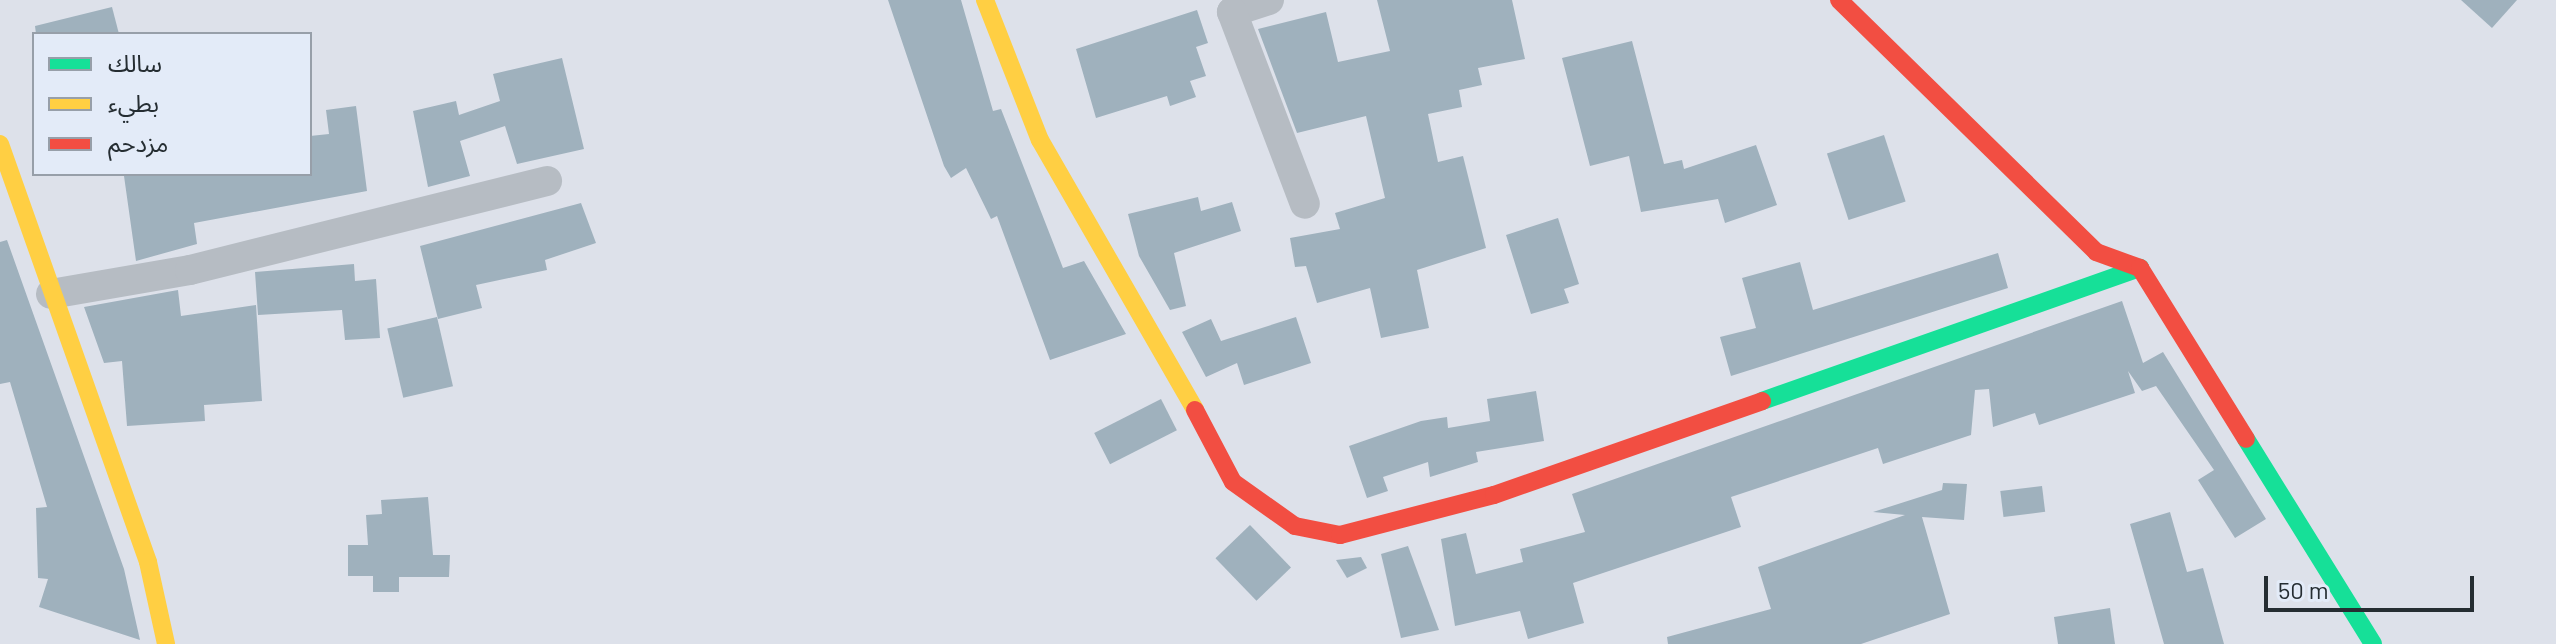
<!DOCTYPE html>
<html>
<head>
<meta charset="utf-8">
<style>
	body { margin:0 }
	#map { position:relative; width:2556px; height:644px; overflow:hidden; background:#dde1ea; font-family:Barlow,"Noto Sans Arabic",sans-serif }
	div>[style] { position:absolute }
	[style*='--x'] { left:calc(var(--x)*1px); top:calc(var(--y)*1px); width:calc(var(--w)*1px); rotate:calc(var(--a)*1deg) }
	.building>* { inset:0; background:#9fb1bd; transform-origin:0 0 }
	.street>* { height:30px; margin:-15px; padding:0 15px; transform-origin:15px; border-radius:15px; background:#b6bcc3 }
	.fast>* { height:18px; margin:-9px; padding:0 9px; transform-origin:9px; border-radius:9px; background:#16e098 }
	.slow>* { height:18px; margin:-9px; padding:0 9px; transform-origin:9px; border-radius:9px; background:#ffcf43 }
	.jam>* { height:18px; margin:-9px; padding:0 9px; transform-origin:9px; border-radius:9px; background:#f24e42 }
	span { translate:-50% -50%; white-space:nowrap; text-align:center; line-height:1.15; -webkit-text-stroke:6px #e3ebf8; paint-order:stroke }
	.legend { position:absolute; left:32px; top:32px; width:280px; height:144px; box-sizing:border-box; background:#e3ebf8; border:2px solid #979fa9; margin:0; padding:10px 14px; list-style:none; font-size:24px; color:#252d32 }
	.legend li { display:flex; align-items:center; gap:16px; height:40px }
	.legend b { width:40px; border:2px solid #979fa9 }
	.scale { position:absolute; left:2264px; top:576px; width:210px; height:36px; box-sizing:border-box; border:4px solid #252d32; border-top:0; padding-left:10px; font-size:24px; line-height:28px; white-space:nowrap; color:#252d32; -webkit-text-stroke:6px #e3ebf8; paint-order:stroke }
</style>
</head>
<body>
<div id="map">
	<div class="building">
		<i style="clip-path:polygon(888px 0,961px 0,993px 111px,1001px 109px,1063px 268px,1084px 261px,1126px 334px,1050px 360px,997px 216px,991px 219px,966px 168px,951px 178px,944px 166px)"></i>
		<i style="clip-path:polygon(1377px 0,1512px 0,1525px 59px,1478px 68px,1482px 85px,1459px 90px,1462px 107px,1428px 114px,1438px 162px,1463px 156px,1486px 248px,1417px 270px,1429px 328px,1381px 338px,1370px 288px,1317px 303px,1306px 266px,1295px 267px,1290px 238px,1340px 229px,1335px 213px,1385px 198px,1366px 116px,1297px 133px,1258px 29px,1326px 12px,1338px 62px,1390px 51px)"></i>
		<i style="clip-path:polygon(2461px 0,2517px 0,2492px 28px)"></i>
		<i style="clip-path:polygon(112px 7px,119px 34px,36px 34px,35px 26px)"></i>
		<i style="clip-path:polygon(1197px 10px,1208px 43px,1196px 47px,1206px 76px,1190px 81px,1196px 97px,1170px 106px,1167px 96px,1096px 118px,1076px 49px)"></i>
		<i style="clip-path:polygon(1632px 41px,1664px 164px,1682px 160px,1684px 169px,1756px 145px,1777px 205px,1725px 223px,1718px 199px,1641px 212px,1629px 156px,1590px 166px,1562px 58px)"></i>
		<i style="clip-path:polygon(562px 58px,584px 149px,517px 164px,505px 126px,460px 141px,470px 176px,428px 187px,413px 111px,456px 101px,459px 115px,500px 101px,493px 74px)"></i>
		<i style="clip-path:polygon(356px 106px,367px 191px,194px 223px,197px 244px,136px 261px,124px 176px,310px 174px,310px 136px,329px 134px,326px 110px)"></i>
		<i style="left:1884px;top:135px;width:70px;height:60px;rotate:72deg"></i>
		<i style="clip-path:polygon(1198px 197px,1201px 211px,1232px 202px,1241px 231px,1174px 253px,1186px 306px,1170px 310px,1139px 256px,1128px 214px)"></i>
		<i style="clip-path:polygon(581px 203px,596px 243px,545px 260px,547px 270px,476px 285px,482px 308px,438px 319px,420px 246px)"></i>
		<i style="clip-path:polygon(1558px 218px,1579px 284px,1564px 289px,1569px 303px,1531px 314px,1506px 235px)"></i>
		<i style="clip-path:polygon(7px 240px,124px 569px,140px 640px,39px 607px,48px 579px,38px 578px,36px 508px,47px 507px,10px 382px,0 384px,0 242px)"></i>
		<i style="clip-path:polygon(1998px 253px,2008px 288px,1731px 376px,1720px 337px,1756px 328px,1742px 278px,1800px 262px,1813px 310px)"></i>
		<i style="clip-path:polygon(354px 264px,355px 281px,376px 279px,380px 338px,345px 340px,342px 310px,258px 315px,255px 272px)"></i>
		<i style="clip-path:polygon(178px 290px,181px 316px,256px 305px,262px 401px,204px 405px,205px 421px,127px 426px,122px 361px,104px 363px,84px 307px)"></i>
		<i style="clip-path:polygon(2122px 301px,2143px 363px,2163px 352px,2266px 519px,2235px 538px,2198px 480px,2214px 470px,2156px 386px,2142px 391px,2128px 371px,2135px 393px,2039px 425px,2035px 413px,1993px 427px,1989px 389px,1975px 390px,1971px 435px,1883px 464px,1878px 448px,1731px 497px,1741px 527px,1573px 583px,1584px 623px,1528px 639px,1520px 611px,1455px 626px,1441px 539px,1466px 533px,1476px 574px,1523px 562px,1520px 549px,1585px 532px,1572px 494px)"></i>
		<i style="left:437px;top:317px;width:71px;height:51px;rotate:77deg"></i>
		<i style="clip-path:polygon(1296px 317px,1311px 363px,1244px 385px,1237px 363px,1206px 377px,1182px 332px,1211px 319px,1221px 341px)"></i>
		<i style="clip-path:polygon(1536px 391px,1544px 441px,1476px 452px,1478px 462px,1430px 477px,1428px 462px,1383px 477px,1388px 491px,1367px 498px,1349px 446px,1421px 421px,1447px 417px,1448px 428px,1490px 421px,1487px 399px)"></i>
		<i style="left:1161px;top:399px;width:35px;height:75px;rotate:63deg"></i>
		<i style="clip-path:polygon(1943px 483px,1967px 484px,1964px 520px,1922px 517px,1950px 614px,1861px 644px,1668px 644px,1667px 637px,1771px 609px,1758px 567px,1905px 515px,1873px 512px,1942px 490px)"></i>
		<i style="left:2042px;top:486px;width:26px;height:42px;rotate:83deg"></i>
		<i style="clip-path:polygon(428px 497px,433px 555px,450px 555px,449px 577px,399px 577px,399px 592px,373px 592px,373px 576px,348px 576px,348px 545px,368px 545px,366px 515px,382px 514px,381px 500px)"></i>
		<i style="clip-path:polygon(2170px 512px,2187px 572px,2203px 568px,2224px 644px,2164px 644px,2130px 524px)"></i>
		<i style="left:1250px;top:525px;width:59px;height:48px;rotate:46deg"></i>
		<i style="clip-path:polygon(1408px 546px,1439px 630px,1401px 638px,1381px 554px)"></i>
		<i style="clip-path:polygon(1361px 557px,1367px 568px,1347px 578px,1336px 560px)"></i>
		<i style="clip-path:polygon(2110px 608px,2115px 644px,2058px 644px,2054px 617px)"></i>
	</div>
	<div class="street">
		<i style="--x:1269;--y:0;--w:39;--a:162"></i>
		<i style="--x:1232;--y:12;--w:205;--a:69.2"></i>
		<i style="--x:51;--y:294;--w:141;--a:-9.8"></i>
		<i style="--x:190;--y:270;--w:368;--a:-14"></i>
	</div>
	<div class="fast">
		<i style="--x:1762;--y:401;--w:401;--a:-19.4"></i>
		<i style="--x:2246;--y:439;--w:241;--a:58.2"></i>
	</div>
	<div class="slow">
		<i style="--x:985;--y:0;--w:150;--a:68.6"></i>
		<i style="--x:1040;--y:140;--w:311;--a:60.1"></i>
		<i style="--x:0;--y:144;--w:443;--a:70.5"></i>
		<i style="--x:148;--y:562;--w:84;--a:77.6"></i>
	</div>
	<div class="jam">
		<i style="--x:1839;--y:0;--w:360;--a:44.4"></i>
		<i style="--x:2096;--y:252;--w:47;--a:20"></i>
		<i style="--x:2140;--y:268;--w:201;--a:58.2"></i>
		<i style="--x:1195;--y:410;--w:81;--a:62.2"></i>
		<i style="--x:1233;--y:482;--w:76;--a:35.4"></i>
		<i style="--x:1295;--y:526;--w:46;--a:11.3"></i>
		<i style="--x:1340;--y:535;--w:159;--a:-14.6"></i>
		<i style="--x:1494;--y:495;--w:284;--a:-19.3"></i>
	</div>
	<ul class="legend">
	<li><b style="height:10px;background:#16e098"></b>سالك</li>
	<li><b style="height:10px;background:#ffcf43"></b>بطيء</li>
	<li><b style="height:10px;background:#f24e42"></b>مزدحم</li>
	</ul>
	<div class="scale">50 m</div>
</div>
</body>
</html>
